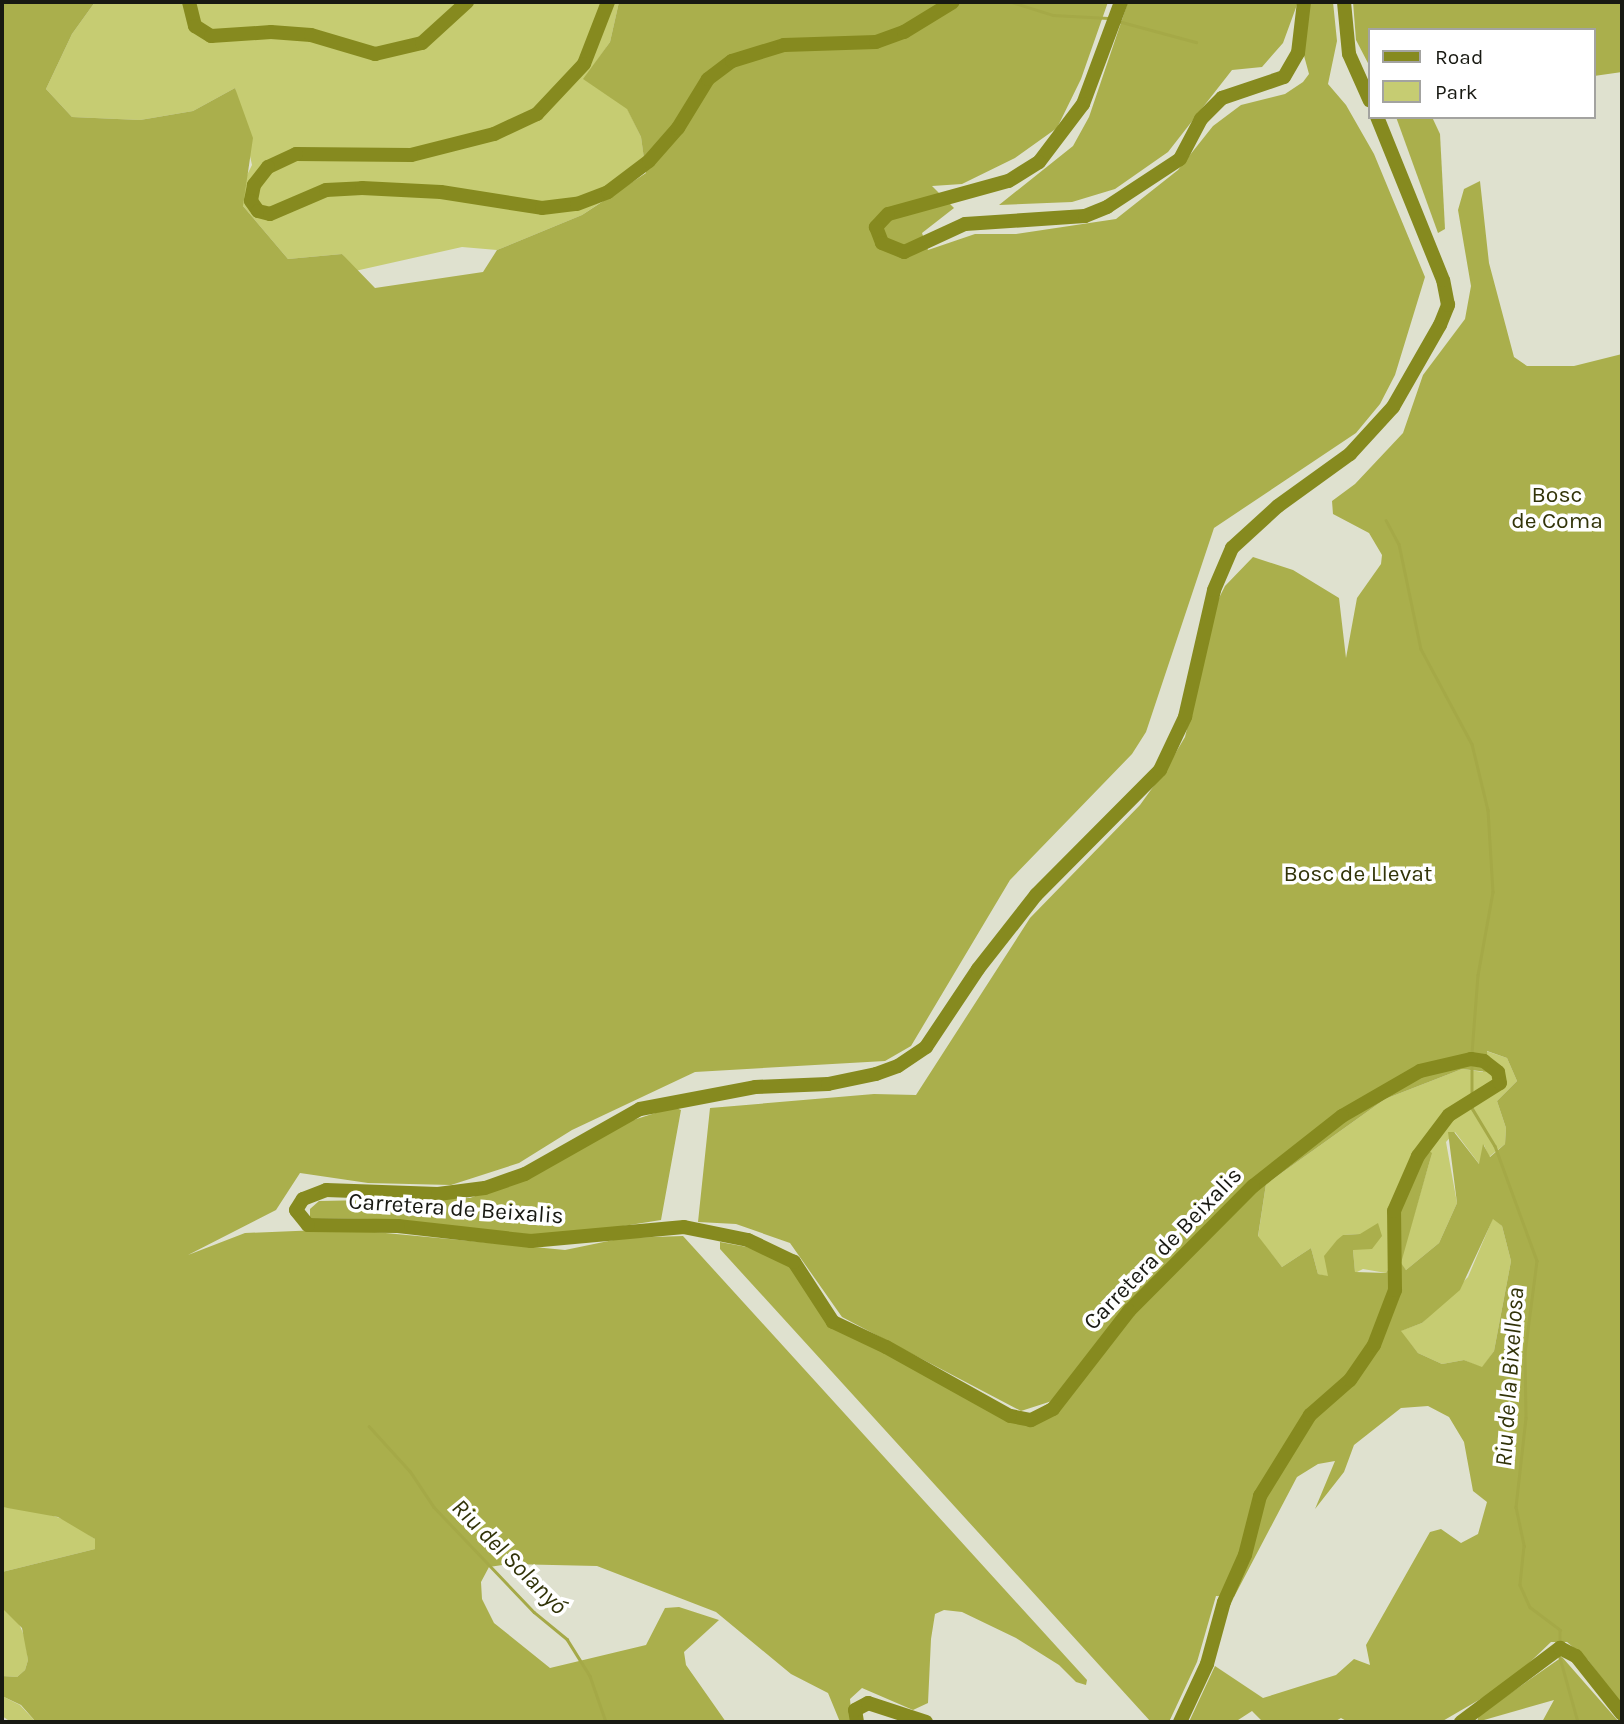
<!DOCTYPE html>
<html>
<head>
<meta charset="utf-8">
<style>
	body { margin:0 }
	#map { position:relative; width:1624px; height:1724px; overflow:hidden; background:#dfe1cf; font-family:Karla,sans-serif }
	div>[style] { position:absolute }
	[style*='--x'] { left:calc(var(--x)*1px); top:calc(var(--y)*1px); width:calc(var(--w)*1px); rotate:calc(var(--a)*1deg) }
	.green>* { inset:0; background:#c6cc72 }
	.forest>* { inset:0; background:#aaaf4c }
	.stream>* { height:2.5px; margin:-1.25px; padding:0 1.25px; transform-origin:1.25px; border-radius:1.25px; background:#a5a947 }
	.secondary>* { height:14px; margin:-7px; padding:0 7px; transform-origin:7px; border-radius:7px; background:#868a1f }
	span { translate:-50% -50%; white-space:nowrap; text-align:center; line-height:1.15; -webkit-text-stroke:7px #fff; paint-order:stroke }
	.park-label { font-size:23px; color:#323409 }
	.street-label { font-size:23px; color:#181912 }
	.water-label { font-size:24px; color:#313308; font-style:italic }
	.frame { position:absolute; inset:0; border:4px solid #181912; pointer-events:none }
	.legend { position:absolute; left:1368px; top:28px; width:228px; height:91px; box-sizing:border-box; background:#fff; border:2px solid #a3a3a0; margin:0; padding:9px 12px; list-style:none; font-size:21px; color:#181912 }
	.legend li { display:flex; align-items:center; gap:14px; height:35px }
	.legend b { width:35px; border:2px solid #a3a3a0 }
</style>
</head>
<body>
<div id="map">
	<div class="green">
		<i style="clip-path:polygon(95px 2px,619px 2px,610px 42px,584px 79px,627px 108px,641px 137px,646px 172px,582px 215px,497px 250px,462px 247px,355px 271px,342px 254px,288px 259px,243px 206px,243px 183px,252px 165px,235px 88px,193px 111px,140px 120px,72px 117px,46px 89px,72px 34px)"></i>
		<i style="clip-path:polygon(1486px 1051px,1507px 1058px,1517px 1081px,1497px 1101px,1506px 1128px,1505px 1144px,1489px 1157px,1484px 1145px,1480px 1165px,1455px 1132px,1446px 1142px,1457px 1203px,1439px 1243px,1406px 1270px,1400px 1263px,1432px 1153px,1399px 1254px,1386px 1273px,1363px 1269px,1355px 1273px,1353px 1250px,1360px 1234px,1343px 1235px,1329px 1277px,1318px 1274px,1311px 1248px,1282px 1267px,1258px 1237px,1266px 1184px,1385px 1099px,1462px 1069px,1483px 1072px)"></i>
		<i style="clip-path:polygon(1493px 1218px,1502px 1226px,1511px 1261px,1494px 1351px,1482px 1368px,1464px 1360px,1442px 1364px,1418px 1353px,1400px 1331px,1422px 1323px,1468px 1277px)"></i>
		<i style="clip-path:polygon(2px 1507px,38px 1511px,69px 1521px,95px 1539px,95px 1549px,2px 1572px)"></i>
		<i style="clip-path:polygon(2px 1608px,17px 1619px,25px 1638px,28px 1660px,25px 1670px,17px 1677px,2px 1676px)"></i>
		<i style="clip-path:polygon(2px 1696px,20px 1705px,36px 1722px,11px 1722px,2px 1716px)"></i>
	</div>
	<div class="forest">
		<i style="clip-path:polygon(2px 2px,95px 2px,72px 34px,46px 89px,72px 117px,140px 120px,193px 111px,235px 88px,253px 138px,243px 206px,288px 259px,342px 254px,375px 288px,483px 272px,497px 250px,582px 215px,646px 173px,641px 137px,627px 109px,583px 79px,610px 42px,619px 2px,1108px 2px,1081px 79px,1057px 128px,1015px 158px,962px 184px,932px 186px,954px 208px,922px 233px,928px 250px,975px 234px,1016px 234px,1116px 219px,1178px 170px,1213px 126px,1241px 105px,1285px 94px,1303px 82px,1309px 74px,1303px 52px,1310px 2px,1333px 2px,1337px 41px,1328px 84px,1346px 105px,1374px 154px,1425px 277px,1395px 375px,1380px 404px,1356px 433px,1214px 528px,1146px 732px,1132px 754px,1010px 880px,911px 1046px,885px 1061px,695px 1072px,572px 1130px,519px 1163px,451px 1185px,368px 1183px,300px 1173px,276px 1210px,188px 1255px,245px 1233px,343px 1229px,565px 1250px,623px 1238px,683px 1236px,1087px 1680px,1086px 1685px,1076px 1682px,1059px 1665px,1016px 1638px,962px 1612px,944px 1610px,935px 1614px,931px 1639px,928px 1703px,913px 1710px,862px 1688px,850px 1699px,852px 1722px,840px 1722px,828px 1693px,791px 1674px,716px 1612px,597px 1566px,509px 1564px,489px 1567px,481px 1582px,482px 1599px,494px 1623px,550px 1668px,646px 1645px,665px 1608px,679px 1607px,719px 1620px,684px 1652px,686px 1665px,726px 1722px,36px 1722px,21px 1705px,2px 1696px,2px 1676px,17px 1677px,25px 1670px,28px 1660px,22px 1628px,2px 1608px,2px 1572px,95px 1549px,95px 1539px,58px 1517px,2px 1507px)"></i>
		<i style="clip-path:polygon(1128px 2px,1298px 2px,1283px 43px,1262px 67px,1232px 70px,1168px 152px,1115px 189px,1072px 202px,999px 205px,1073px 146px,1089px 117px)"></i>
		<i style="clip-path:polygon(1353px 2px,1622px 2px,1622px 72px,1594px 76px,1594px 30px,1370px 30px,1370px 67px,1356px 40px)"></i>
		<i style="clip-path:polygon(1396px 117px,1432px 117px,1440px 134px,1445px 229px,1438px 233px)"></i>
		<i style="clip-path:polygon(evenodd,1480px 181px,1489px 263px,1514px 357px,1527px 366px,1574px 366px,1622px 354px,1622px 1705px,1588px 1660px,1567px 1642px,1551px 1642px,1508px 1683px,1441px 1722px,1348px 1722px,1341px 1718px,1334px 1722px,1263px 1722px,1252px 1711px,1235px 1722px,1189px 1722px,1215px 1666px,1263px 1698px,1336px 1675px,1354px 1659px,1370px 1665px,1366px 1645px,1430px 1532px,1441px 1529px,1461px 1543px,1478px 1534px,1487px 1502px,1473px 1491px,1464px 1442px,1449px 1417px,1428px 1406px,1401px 1408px,1354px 1445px,1344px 1472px,1315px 1509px,1335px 1461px,1318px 1464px,1297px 1477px,1234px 1597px,1216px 1596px,1197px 1662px,1169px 1722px,1151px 1722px,720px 1249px,720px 1242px,763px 1250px,792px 1268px,834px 1326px,1018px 1423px,1052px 1401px,1021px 1411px,842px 1317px,790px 1243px,736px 1224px,698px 1222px,710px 1108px,874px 1094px,916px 1095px,1030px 918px,1140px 805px,1166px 769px,1185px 737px,1218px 600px,1225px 586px,1253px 557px,1293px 570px,1339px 598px,1346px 658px,1357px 598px,1381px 564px,1382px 555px,1369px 533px,1333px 514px,1332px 501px,1355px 484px,1403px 433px,1423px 375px,1465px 319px,1471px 286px,1458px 210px,1464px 189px,1480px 181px,1487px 1051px,1507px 1058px,1517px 1081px,1497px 1101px,1506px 1128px,1505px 1144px,1490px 1157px,1483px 1144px,1479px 1164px,1454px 1132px,1448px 1132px,1457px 1203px,1439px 1243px,1406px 1270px,1401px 1263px,1432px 1153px,1428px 1150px,1400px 1208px,1399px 1253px,1386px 1273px,1355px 1272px,1353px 1250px,1372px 1249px,1382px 1236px,1378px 1223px,1360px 1234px,1343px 1235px,1337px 1240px,1324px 1256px,1328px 1276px,1318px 1274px,1311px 1248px,1282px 1267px,1258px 1236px,1266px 1184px,1385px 1099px,1462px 1069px,1488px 1072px,1487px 1051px,1480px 181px,1493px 1219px,1502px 1226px,1511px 1261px,1494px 1351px,1482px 1367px,1464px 1360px,1442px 1364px,1418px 1353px,1401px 1331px,1422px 1323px,1460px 1290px,1493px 1219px)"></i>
		<i style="clip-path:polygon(674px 1107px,681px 1110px,661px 1220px,554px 1237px,375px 1219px,310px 1218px,310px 1209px,319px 1201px,470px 1198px,527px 1177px,624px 1123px)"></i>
		<i style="clip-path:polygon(1562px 1657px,1619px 1722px,1542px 1722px,1554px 1700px,1477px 1722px,1479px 1715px)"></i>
	</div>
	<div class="stream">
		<i style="--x:1012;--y:2;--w:43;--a:17.6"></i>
		<i style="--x:1053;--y:15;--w:55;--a:3.1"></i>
		<i style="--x:1118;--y:21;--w:81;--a:15.1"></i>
		<i style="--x:1386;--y:520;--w:27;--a:62"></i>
		<i style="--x:1399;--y:544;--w:107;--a:78.2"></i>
		<i style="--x:1421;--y:649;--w:108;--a:61.8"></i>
		<i style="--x:1472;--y:744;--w:68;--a:76.4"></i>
		<i style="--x:1488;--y:810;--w:82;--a:86.5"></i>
		<i style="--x:1493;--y:892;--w:84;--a:100.2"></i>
		<i style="--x:1478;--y:975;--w:78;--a:94.4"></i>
		<i style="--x:1472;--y:1065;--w:28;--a:90"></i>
		<i style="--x:1472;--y:1108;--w:44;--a:58.8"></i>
		<i style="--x:1495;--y:1146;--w:122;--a:69.9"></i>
		<i style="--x:1537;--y:1261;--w:94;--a:97.4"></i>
		<i style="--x:1525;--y:1354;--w:64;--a:89.1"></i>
		<i style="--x:1526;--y:1418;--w:90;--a:96.4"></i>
		<i style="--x:1516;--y:1507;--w:40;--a:78"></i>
		<i style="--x:1524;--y:1546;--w:39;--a:96"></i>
		<i style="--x:1520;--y:1585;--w:24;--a:66"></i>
		<i style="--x:1530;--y:1607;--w:38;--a:37"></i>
		<i style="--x:1560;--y:1630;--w:13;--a:90"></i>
		<i style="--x:369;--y:1426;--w:61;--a:47.7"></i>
		<i style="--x:410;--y:1471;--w:43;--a:56.3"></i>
		<i style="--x:434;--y:1507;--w:145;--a:46.4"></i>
		<i style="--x:534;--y:1612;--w:43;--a:39.3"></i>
		<i style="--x:567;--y:1639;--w:44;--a:58.1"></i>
		<i style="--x:590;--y:1676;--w:49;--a:70.8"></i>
		<i style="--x:1559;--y:1654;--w:71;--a:74.4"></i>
	</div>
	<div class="secondary">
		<i style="--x:189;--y:2;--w:25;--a:76"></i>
		<i style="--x:195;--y:26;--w:19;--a:32"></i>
		<i style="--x:211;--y:36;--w:60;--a:-3.8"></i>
		<i style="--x:271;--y:32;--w:40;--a:4.3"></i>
		<i style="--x:311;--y:35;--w:67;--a:16.5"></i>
		<i style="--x:375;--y:54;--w:48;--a:-13.2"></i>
		<i style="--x:422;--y:43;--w:61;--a:-42.3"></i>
		<i style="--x:608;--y:2;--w:66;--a:111.2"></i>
		<i style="--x:584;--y:64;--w:69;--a:133.2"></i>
		<i style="--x:537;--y:114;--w:47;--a:155.1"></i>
		<i style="--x:494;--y:134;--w:86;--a:165.8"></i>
		<i style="--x:411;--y:155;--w:115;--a:-179.5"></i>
		<i style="--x:296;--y:154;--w:31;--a:155"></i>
		<i style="--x:268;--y:167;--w:23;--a:128"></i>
		<i style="--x:254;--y:185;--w:16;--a:101"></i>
		<i style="--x:251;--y:201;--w:12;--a:55"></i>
		<i style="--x:258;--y:211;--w:12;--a:14"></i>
		<i style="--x:270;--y:214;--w:61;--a:-23.2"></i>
		<i style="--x:326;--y:190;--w:36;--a:-3"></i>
		<i style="--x:362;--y:188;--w:79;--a:2.9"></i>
		<i style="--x:441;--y:192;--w:102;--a:9"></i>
		<i style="--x:542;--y:208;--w:35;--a:-7"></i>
		<i style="--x:577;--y:204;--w:33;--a:-21"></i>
		<i style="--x:608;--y:192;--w:51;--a:-37.1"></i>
		<i style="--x:649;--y:161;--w:44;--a:-48.7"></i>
		<i style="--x:678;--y:128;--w:57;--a:-58.5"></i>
		<i style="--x:708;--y:79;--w:30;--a:-37"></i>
		<i style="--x:732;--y:61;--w:54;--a:-17.1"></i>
		<i style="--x:784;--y:45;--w:92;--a:-1.9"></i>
		<i style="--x:876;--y:42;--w:30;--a:-20"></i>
		<i style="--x:904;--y:32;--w:57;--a:-31.5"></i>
		<i style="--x:1121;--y:2;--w:109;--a:110.4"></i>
		<i style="--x:1083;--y:104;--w:73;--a:127.2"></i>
		<i style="--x:1039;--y:162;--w:36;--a:148"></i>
		<i style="--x:1008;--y:181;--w:124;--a:164.6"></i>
		<i style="--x:888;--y:214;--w:18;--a:133"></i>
		<i style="--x:876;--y:227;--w:17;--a:69"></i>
		<i style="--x:882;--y:243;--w:24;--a:22"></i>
		<i style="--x:904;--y:252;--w:67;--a:-24.7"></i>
		<i style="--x:965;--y:224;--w:120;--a:-3.8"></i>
		<i style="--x:1085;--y:216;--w:24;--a:-22"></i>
		<i style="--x:1107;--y:207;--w:87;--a:-33.3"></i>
		<i style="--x:1180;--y:159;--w:45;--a:-62.3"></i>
		<i style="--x:1201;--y:119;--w:30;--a:-45"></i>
		<i style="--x:1222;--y:98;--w:65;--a:-18.7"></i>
		<i style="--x:1284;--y:77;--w:28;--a:-60"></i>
		<i style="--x:1298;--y:53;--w:51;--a:-83.3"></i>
		<i style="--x:1344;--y:2;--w:52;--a:84.5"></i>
		<i style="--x:1349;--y:54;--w:51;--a:65.9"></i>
		<i style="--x:857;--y:1722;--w:12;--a:-99"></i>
		<i style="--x:855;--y:1710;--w:15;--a:-28"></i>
		<i style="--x:868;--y:1703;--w:61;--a:18.1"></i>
		<i style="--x:1180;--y:1722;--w:64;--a:-65"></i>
		<i style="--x:1207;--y:1664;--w:64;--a:-74.7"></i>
		<i style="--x:1224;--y:1602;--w:51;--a:-65.9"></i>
		<i style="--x:1245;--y:1555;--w:61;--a:-75.7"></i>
		<i style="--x:1260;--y:1496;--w:95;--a:-58.3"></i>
		<i style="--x:1310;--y:1415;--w:53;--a:-41.2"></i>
		<i style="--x:1350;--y:1380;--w:42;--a:-55.6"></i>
		<i style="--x:1374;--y:1345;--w:59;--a:-69.1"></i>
		<i style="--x:1395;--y:1290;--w:79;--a:-90.7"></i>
		<i style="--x:1394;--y:1211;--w:60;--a:-66.4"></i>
		<i style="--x:1418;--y:1156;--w:51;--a:-52.9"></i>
		<i style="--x:1449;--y:1115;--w:60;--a:-32.1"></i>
		<i style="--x:1500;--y:1083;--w:11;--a:-100"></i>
		<i style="--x:1498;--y:1072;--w:18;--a:-142"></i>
		<i style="--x:1484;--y:1061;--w:13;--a:-171"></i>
		<i style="--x:1471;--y:1059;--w:52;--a:166.8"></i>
		<i style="--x:1420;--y:1071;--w:90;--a:150"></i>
		<i style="--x:1342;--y:1116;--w:113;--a:141.8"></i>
		<i style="--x:1253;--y:1186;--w:176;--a:134.8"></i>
		<i style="--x:1129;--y:1311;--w:124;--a:127.8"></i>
		<i style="--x:1053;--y:1409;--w:25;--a:153"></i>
		<i style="--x:1031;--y:1420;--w:21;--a:-169"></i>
		<i style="--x:1010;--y:1416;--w:142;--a:-150.9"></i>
		<i style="--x:886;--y:1347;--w:59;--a:-154.7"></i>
		<i style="--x:833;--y:1322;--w:72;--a:-123"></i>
		<i style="--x:794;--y:1262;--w:51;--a:-154.4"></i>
		<i style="--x:748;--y:1240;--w:65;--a:-168.5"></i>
		<i style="--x:684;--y:1227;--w:154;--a:174.8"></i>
		<i style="--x:531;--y:1241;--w:134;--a:-173.6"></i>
		<i style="--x:398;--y:1226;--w:90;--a:-179.4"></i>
		<i style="--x:308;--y:1225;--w:19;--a:-129"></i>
		<i style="--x:296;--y:1210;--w:13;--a:-58"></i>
		<i style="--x:303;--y:1199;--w:25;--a:-21"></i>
		<i style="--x:326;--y:1190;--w:112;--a:2"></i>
		<i style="--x:438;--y:1194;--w:47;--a:-7.3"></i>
		<i style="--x:485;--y:1188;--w:42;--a:-19.3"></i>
		<i style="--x:525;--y:1174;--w:132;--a:-29.5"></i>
		<i style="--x:640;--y:1109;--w:117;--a:-10.8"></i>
		<i style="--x:755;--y:1087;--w:73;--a:-2.4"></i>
		<i style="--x:828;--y:1084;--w:49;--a:-11.8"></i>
		<i style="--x:876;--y:1074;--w:23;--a:-20"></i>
		<i style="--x:898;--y:1066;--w:34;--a:-34"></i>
		<i style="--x:926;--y:1047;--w:94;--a:-56.3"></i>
		<i style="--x:978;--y:969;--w:94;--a:-51.9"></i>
		<i style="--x:1036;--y:895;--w:176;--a:-45.2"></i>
		<i style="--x:1160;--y:770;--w:59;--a:-64.7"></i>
		<i style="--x:1185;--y:717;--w:130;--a:-77.1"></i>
		<i style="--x:1214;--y:590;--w:46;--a:-66.8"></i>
		<i style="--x:1232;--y:548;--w:62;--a:-42.4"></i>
		<i style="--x:1278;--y:506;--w:89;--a:-35.8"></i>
		<i style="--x:1350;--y:454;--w:64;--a:-47.5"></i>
		<i style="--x:1393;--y:407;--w:95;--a:-60.2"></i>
		<i style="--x:1440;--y:325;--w:22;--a:-68"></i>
		<i style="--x:1448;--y:305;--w:25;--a:-101"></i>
		<i style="--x:1443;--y:280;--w:176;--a:-112"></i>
		<i style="--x:1461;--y:1722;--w:124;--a:-36.8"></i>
		<i style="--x:1560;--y:1648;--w:18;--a:27"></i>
		<i style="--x:1576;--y:1656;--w:74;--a:51.6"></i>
	</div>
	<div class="park-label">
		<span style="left:1557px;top:508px">Bosc<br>de Coma</span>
		<span style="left:1358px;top:874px">Bosc de Llevat</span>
	</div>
	<div class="street-label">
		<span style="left:456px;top:1209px;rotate:4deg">Carretera de Beixalis</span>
		<span style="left:1163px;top:1249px;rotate:-46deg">Carretera de Beixalis</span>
	</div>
	<div class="water-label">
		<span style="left:1510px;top:1377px;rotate:-86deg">Riu de la Bixellosa</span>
		<span style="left:509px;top:1557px;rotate:45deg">Riu del Solanyó</span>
	</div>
	<div class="frame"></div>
	<ul class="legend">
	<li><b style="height:9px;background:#868a1f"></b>Road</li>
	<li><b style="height:19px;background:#c6cc72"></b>Park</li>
	</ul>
</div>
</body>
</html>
